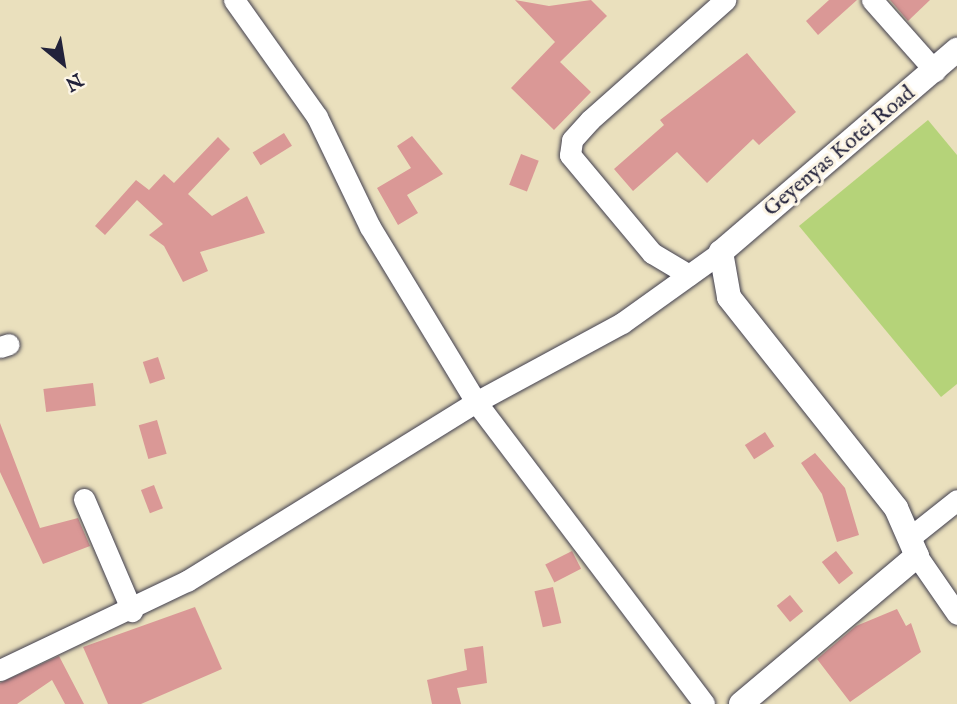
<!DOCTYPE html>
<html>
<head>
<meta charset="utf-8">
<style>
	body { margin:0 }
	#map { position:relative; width:957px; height:704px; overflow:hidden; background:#eae0bd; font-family:"IM FELL English",serif }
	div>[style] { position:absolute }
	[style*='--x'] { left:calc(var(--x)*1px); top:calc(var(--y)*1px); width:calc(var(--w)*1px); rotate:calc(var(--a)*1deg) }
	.green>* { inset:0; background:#b5d379 }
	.building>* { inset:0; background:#da9896; transform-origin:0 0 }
	.roads { filter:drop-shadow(0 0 2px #403e4e) drop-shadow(0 0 2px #403e4e) }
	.minor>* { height:21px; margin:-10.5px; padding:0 10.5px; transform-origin:10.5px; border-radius:10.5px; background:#fff }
	.tertiary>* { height:24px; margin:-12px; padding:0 12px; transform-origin:12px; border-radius:12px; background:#fff }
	span { translate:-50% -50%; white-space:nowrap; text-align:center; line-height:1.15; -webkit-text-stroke:6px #fcf5e5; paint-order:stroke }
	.street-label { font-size:21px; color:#22223b }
	.north { position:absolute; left:28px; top:28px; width:70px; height:70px; -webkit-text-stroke:5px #fcf5e5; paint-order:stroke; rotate:150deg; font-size:19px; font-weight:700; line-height:28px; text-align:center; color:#22223b }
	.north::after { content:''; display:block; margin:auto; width:24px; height:32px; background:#22223b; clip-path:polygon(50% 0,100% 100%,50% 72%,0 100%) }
</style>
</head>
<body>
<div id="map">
	<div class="green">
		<i style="clip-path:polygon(928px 120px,957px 155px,957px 384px,941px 397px,799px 226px)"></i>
	</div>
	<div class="building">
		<i style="clip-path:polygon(515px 0,549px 6px,591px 0,607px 16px,560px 62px,591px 92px,554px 130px,511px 88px,555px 42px)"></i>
		<i style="clip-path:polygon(829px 0,857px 0,818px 35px,806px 21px)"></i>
		<i style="clip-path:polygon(890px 0,930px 0,908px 21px)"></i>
		<i style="clip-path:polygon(747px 53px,796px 112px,759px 145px,753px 139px,707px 183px,677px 152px,633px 191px,614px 169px,664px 125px,660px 120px)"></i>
		<i style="left:284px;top:133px;width:15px;height:37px;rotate:58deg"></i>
		<i style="clip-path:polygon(412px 136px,443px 174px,407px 195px,418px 213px,398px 225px,377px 188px,411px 168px,397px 146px)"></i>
		<i style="clip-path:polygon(218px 137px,230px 149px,188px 194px,212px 216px,247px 196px,265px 233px,200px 252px,208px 271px,183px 282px,164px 246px,149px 235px,163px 224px,137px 200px,105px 235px,95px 226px,136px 180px,149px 190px,164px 174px,174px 183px)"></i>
		<i style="left:521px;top:154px;width:19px;height:33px;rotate:21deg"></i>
		<i style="left:158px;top:357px;width:23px;height:16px;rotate:72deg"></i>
		<i style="left:93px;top:383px;width:23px;height:50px;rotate:83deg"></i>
		<i style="left:157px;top:420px;width:35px;height:19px;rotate:74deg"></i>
		<i style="clip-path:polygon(0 423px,40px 528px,78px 518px,90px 546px,43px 564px,0 472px)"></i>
		<i style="left:765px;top:432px;width:17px;height:24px;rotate:57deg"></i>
		<i style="clip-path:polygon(815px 453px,845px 488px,859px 535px,837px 542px,822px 494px,801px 463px)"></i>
		<i style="left:154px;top:485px;width:25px;height:14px;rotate:69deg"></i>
		<i style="left:572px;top:551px;width:20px;height:30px;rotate:63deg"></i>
		<i style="left:836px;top:551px;width:28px;height:18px;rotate:52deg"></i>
		<i style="left:553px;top:587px;width:37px;height:19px;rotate:77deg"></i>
		<i style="left:790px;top:595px;width:21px;height:17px;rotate:51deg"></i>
		<i style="clip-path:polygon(195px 607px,222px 669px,141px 704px,108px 704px,83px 647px)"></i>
		<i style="clip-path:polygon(897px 609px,906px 626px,911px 623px,921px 652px,850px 702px,817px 659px,856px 626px)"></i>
		<i style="clip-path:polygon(483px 646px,487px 683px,457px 688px,461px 704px,432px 704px,427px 680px,467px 670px,464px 649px)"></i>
		<i style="clip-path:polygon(59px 656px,84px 704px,65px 704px,52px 680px,17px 704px,0 704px,0 683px)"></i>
	</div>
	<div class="roads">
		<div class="minor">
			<i style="--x:234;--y:0;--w:143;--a:54.6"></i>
			<i style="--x:317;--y:117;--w:122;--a:64.3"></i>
			<i style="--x:370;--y:227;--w:205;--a:58.8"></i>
			<i style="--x:476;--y:402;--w:378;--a:52.9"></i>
			<i style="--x:872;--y:0;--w:95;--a:48.4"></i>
			<i style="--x:689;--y:275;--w:43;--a:-149.3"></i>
			<i style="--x:652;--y:253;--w:128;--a:-129.9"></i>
			<i style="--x:570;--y:155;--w:15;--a:-82"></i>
			<i style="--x:572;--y:140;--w:27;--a:-48"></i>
			<i style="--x:590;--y:120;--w:181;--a:-41.6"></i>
			<i style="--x:0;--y:347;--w:9;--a:-18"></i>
			<i style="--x:84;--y:499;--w:122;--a:66.8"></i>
			<i style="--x:913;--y:535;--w:56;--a:-38.5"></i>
			<i style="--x:917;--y:556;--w:70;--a:55.4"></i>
			<i style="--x:0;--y:670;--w:207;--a:-25.5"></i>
			<i style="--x:187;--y:581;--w:340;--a:-31.8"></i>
			<i style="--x:476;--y:402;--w:166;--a:-28.4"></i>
			<i style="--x:622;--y:323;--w:122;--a:-35.6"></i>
		</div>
		<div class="tertiary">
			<i style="--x:741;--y:704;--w:230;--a:-40.1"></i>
			<i style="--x:917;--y:556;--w:52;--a:-113.6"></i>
			<i style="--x:896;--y:508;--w:269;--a:-128.4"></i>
			<i style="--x:729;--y:297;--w:46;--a:-100.1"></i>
			<i style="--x:721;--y:252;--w:311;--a:-40.6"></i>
		</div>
	</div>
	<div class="street-label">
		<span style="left:840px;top:152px;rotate:-40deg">Geyenyas Kotei Road</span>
	</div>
	<div class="north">N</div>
</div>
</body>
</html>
